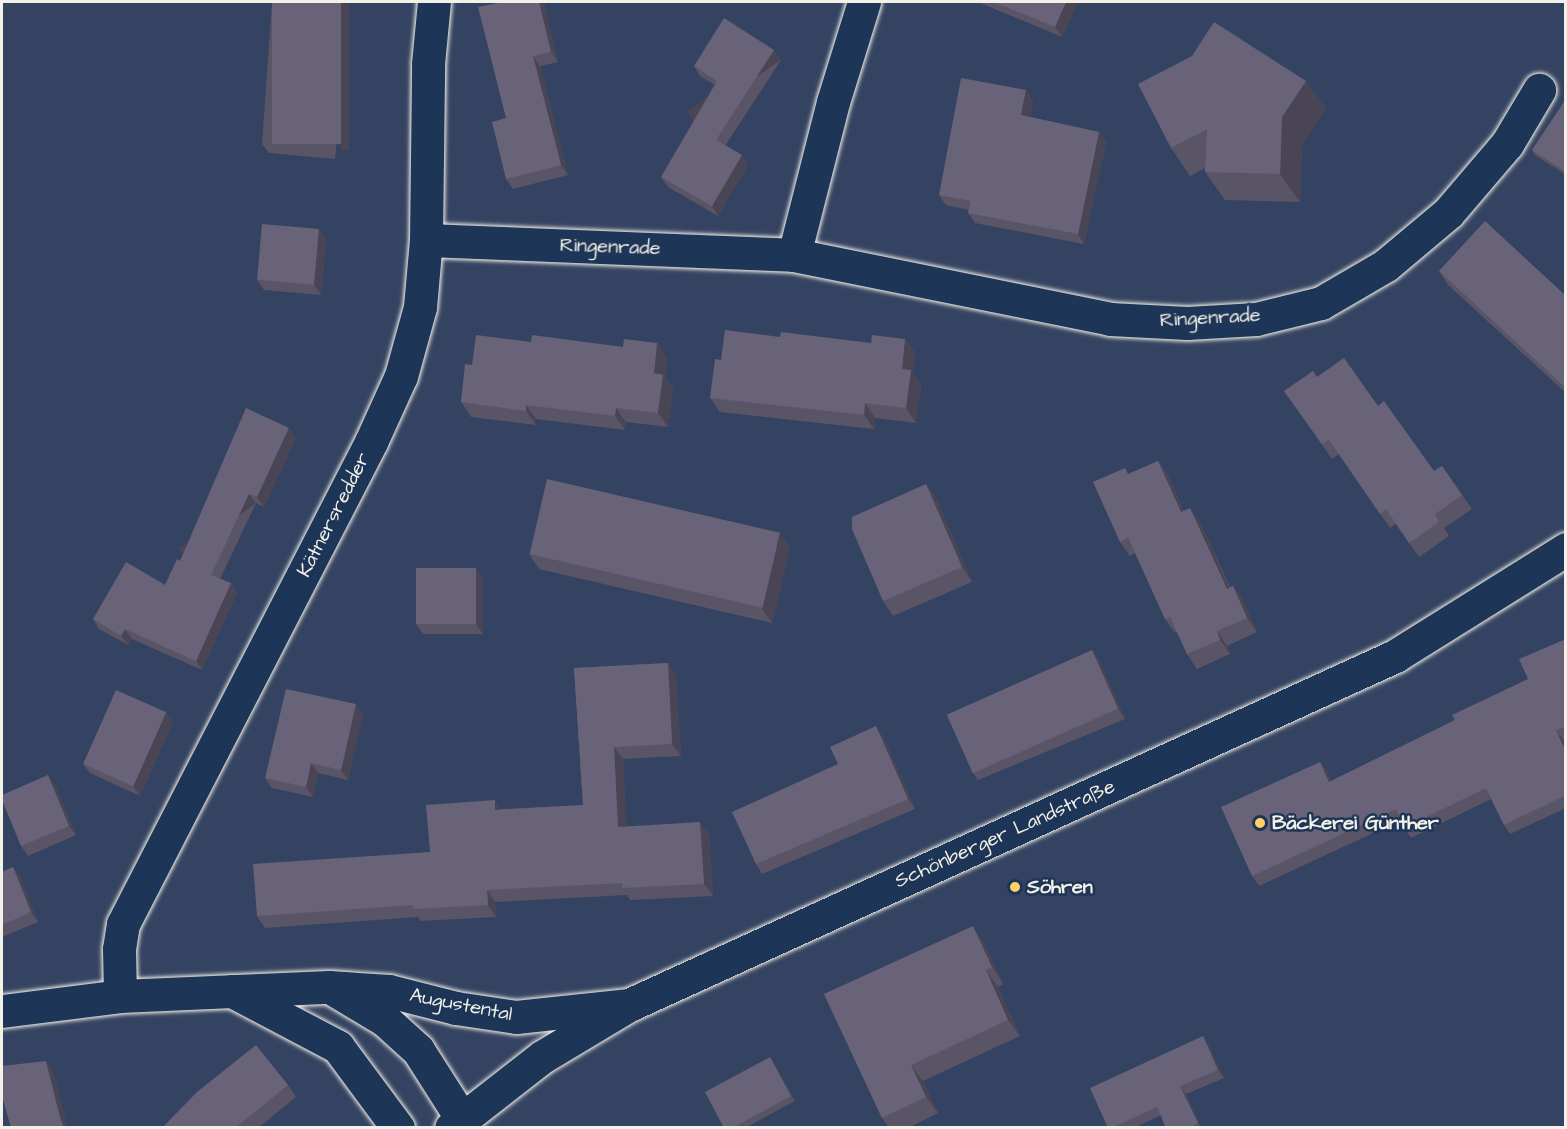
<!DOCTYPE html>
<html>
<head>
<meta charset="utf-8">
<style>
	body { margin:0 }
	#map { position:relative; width:1567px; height:1129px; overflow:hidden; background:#344361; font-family:"Architects Daughter",sans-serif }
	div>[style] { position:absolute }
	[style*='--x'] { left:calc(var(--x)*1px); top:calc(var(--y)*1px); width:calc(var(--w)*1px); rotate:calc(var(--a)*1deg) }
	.roads { filter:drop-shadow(0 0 2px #f4f1e8) drop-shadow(0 0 2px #f4f1e8) }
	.minor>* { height:33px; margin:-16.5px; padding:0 16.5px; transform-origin:16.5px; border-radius:16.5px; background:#1d3557 }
	.major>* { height:33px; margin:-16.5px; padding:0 16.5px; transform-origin:16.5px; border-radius:16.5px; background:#1d3557 }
	.wall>* { inset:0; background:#595567 }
	.shaded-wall>* { inset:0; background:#494554; transform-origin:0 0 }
	.building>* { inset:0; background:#686378; transform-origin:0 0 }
	.dots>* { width:16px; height:16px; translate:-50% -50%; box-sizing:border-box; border:3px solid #1d3557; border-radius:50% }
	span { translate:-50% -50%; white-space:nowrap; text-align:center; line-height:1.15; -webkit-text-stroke:5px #1d3557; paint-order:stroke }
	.street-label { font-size:20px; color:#f4f1e8 }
	.poi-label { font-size:20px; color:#f4f1e8; font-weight:700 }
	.left { translate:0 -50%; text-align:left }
	.frame { position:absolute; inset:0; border:3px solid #f4f1e8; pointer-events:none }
</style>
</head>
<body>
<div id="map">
	<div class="roads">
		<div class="minor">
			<i style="--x:426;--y:240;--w:368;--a:2.3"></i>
			<i style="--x:794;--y:255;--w:322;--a:11.4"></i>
			<i style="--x:1110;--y:319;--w:77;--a:3"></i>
			<i style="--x:1187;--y:323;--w:69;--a:-3.3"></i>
			<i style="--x:1256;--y:319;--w:67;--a:-13.8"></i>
			<i style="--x:1321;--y:303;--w:75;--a:-30.3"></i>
			<i style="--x:1386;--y:265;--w:81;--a:-40"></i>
			<i style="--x:1448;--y:213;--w:91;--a:-49.5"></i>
			<i style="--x:1507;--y:144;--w:63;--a:-59.3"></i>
			<i style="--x:794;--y:255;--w:158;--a:-75.7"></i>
			<i style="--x:833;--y:102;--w:105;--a:-72.8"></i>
			<i style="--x:335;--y:990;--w:58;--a:31"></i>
			<i style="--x:385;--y:1020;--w:45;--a:42.3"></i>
			<i style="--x:418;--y:1050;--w:82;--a:57.5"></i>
			<i style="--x:232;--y:991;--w:120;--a:27.8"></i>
			<i style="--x:338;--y:1047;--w:101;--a:53.5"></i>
			<i style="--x:120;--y:996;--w:47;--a:-91.2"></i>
			<i style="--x:119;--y:949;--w:25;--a:-81"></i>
			<i style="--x:123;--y:924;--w:542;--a:-62.77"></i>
			<i style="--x:371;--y:442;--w:72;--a:-65.6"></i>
			<i style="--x:401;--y:376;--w:72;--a:-74.6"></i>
			<i style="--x:420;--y:307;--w:67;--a:-84.9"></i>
			<i style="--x:426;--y:240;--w:176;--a:-89.3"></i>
			<i style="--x:428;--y:64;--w:62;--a:-84.5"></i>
			<i style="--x:2;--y:1011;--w:119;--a:-7.2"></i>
			<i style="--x:120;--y:996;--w:209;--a:-2.5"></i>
			<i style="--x:329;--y:987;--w:60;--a:3.8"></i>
			<i style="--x:389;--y:991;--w:69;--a:14.2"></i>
			<i style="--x:456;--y:1008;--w:61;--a:8.5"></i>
			<i style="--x:516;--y:1017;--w:114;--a:-6.1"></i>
		</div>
		<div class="major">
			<i style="--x:451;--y:1128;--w:115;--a:-38"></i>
			<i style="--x:542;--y:1057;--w:101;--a:-30.9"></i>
			<i style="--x:629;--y:1005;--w:842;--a:-24.49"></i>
			<i style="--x:1395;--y:656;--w:202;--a:-32"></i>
		</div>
	</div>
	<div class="wall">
		<i style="clip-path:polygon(272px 2px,349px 2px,335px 159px,269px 153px,262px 144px)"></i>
		<i style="clip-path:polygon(503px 2px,543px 2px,544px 3px,558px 62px,540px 66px,568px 175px,513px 189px,506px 179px,506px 118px)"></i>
		<i style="clip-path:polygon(978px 2px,1078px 2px,1062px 37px)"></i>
		<i style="clip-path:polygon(781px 60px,725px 146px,742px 155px,748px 165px,718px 216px,668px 187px,661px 177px,715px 85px,700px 76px,694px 66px)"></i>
		<i style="clip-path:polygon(1306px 81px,1326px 109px,1302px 145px,1300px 202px,1225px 200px,1205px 172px,1205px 168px,1190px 176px,1171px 148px)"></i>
		<i style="clip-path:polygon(1566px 99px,1566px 175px,1535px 155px,1532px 150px)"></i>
		<i style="clip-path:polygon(1033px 100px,1030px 117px,1099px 132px,1106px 142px,1084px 244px,975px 223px,968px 213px,969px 210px,946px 205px,939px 195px)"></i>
		<i style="clip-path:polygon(319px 229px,326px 239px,321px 295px,264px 290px,257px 280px)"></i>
		<i style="clip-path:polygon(1439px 271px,1566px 296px,1566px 393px,1448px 285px)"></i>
		<i style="clip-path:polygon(905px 339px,915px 353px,913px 373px,921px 385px,916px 423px,875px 418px,874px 429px,720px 412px,710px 398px,721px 360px)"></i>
		<i style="clip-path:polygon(531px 342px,623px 347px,657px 343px,667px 358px,665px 377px,673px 389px,668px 427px,626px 422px,625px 430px,536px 419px,536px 425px,471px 417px,461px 402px)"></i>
		<i style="clip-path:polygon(1317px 377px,1378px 406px,1434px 471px,1442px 466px,1472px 509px,1444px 528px,1449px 536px,1419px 557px,1396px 524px,1390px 528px,1339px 454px,1332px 459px,1284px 391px)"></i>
		<i style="clip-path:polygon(296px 438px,264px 507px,256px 503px,220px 579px,231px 583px,237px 593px,202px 670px,132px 639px,128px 645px,99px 629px,93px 619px,165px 585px,180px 561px)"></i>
		<i style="clip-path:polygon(1158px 461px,1168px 475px,1184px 511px,1200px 522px,1230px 587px,1233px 586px,1243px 600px,1257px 632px,1227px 646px,1230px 654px,1197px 669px,1187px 654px,1177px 632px,1175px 633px,1165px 619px,1135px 553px,1130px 556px,1120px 542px,1129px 474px)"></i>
		<i style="clip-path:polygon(926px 484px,936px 498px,972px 582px,893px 616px,883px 601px)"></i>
		<i style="clip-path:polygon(790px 548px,772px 623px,539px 569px,529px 554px)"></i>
		<i style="clip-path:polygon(476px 568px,483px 578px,483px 634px,423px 634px,416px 624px)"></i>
		<i style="clip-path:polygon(1566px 639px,1566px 738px,1563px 740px,1566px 745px,1566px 808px,1510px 834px,1504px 825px,1491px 799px,1411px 838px,1404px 828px,1401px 820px,1259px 886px,1252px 876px,1320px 762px,1327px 772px,1331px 781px,1455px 720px,1528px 679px)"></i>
		<i style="clip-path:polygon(1092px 650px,1099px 660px,1125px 719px,978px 780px,971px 770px)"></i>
		<i style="clip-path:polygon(668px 663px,676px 675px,681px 756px,623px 759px,626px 826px,709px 833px,713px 896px,630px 900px,627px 895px,495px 902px,496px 917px,421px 921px,418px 917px,265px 928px,257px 916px,430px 852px,501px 809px,583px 805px,574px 668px)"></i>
		<i style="clip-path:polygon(363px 714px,348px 780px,318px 773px,313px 797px,272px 788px,265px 778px)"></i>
		<i style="clip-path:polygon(173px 722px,140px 796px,90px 773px,83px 764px)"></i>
		<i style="clip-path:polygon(883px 736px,915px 809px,762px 874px,756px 864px,838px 764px)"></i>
		<i style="clip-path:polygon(55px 785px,76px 835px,28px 856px,21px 846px)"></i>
		<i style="clip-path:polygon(13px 867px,20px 877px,38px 922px,2px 937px,2px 872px)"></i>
		<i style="clip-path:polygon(984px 943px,1003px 984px,998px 987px,1020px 1036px,923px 1081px,938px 1113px,908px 1128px,889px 1128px,882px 1118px,824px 994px)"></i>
		<i style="clip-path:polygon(1203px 1036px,1208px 1044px,1224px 1078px,1186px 1094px,1201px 1128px,1166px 1128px,1161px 1115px,1134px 1128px,1108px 1128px)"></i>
		<i style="clip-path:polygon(770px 1057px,795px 1101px,745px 1128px,724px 1128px)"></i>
		<i style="clip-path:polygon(288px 1085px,296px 1097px,258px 1128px,162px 1128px)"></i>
	</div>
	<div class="shaded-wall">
		<i style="left:341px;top:2px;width:8px;height:148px"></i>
		<i style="clip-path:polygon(539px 2px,543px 2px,544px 3px,558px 62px,551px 52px)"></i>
		<i style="clip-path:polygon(1066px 2px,1078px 2px,1062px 37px,1055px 27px)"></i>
		<i style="left:774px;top:50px;width:12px;height:107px;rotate:55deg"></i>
		<i style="clip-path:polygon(533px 56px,540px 66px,568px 175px,561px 165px)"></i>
		<i style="clip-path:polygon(1306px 81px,1326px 109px,1302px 145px,1300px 202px,1280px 174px,1282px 117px)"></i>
		<i style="clip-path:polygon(1026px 90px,1033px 100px,1028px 125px,1021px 115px)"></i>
		<i style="clip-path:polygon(1099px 132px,1106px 142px,1084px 244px,1078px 234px)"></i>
		<i style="clip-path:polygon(742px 155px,748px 165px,718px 216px,712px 206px)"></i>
		<i style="clip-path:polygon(319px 229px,326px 239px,321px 295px,314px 285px)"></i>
		<i style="clip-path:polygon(905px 339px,915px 353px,913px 373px,921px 385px,916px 423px,906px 408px,902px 369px)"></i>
		<i style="clip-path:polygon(657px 343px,667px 358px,665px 377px,673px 389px,668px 427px,658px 413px,654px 373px)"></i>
		<i style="clip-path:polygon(865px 403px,875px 418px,874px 429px,864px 415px)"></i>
		<i style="clip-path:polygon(526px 405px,536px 419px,536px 425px,526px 411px)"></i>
		<i style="clip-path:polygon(616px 408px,626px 422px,625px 430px,615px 416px)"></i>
		<i style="clip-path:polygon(289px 428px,296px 438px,264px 507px,257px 497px)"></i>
		<i style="clip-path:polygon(1158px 461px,1168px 475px,1191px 527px,1181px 512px)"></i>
		<i style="clip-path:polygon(926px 484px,936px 498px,972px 582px,962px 567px)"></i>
		<i style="left:249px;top:494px;width:11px;height:89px;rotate:52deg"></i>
		<i style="clip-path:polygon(1190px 508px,1200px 522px,1236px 603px,1227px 589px)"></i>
		<i style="clip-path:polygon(780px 533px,790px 548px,772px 623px,762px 609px)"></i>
		<i style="clip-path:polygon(476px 568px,483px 578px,483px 634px,476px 624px)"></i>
		<i style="clip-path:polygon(231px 583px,237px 593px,202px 670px,196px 661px)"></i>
		<i style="clip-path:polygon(1233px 586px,1243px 600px,1257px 632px,1247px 618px)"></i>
		<i style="clip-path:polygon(125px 629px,132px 639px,128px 645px,121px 636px)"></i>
		<i style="clip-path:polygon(1217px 631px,1227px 646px,1230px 654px,1220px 640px)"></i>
		<i style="clip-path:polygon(1092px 650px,1099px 660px,1125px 719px,1118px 709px)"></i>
		<i style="clip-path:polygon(668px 663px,676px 675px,681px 756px,672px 744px)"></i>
		<i style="clip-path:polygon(356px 704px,363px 714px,348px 780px,341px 770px)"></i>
		<i style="clip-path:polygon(166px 712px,173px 722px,140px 796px,133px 786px)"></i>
		<i style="clip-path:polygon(876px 726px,883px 736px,915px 809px,908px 799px)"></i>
		<i style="clip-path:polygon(1556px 730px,1563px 740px,1566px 745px,1566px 752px)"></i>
		<i style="clip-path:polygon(614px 747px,623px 759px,627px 838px,618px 827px)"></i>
		<i style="clip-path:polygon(1320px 762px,1327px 772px,1336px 792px,1329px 782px)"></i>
		<i style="clip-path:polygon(311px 763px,318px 773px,313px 797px,306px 787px)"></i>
		<i style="clip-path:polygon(48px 775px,55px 785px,76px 835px,69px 826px)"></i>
		<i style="clip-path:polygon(495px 800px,503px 812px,495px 810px)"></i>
		<i style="clip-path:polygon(700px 822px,709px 833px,713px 896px,704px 884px)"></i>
		<i style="clip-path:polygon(13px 867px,20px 877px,38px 922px,31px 912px)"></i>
		<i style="clip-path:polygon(487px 890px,495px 902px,496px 917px,488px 905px)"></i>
		<i style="clip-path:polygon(973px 926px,984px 943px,1003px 984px,992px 967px)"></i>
		<i style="clip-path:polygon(986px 970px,998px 987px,1020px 1036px,1008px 1020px)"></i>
		<i style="clip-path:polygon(1203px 1036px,1208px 1044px,1224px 1078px,1218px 1070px)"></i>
		<i style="clip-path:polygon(770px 1057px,774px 1062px,795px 1101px,791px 1096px)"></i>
		<i style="clip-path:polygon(46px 1061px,54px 1073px,68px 1128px,64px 1128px,60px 1117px)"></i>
		<i style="clip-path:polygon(911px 1065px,923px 1081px,938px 1113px,926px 1097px)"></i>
		<i style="clip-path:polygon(1180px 1086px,1186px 1094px,1201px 1128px,1198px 1123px)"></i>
	</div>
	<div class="building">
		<i style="left:272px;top:2px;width:69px;height:142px"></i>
		<i style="clip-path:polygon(503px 2px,539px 2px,551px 52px,533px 56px,561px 165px,506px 179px,492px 122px,506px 118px,478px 7px)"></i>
		<i style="clip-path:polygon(994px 2px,1066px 2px,1055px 27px)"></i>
		<i style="clip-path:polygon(724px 18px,774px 50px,716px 140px,742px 155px,712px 206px,661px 177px,717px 81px,694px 66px)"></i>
		<i style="clip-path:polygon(1214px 22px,1306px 81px,1282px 117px,1280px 174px,1205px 172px,1207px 130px,1171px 148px,1138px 84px,1192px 56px)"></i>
		<i style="clip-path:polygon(961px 78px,1026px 90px,1021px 115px,1099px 132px,1078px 234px,968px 213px,971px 201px,939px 195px)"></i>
		<i style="clip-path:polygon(1566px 99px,1566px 172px,1532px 150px)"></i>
		<i style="clip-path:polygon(1485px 221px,1566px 296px,1566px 388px,1439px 271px)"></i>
		<i style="left:262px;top:224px;width:57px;height:56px;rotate:5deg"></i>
		<i style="clip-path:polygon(725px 330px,780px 337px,781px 332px,871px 343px,872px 335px,905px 339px,902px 369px,911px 370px,906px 408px,865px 403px,864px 415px,710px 398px,715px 359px,721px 360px)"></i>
		<i style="clip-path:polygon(476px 335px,531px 342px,532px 335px,623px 347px,624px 339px,657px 343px,654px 373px,663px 375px,658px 413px,616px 408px,615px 416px,526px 405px,526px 411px,461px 402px,465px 364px,472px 365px)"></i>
		<i style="clip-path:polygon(1344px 358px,1378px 406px,1384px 401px,1434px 471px,1442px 466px,1462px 495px,1435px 514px,1439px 522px,1409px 543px,1386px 509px,1380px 514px,1329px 440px,1322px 444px,1284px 391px,1313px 371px,1317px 377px)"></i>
		<i style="clip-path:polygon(246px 408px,289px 428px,257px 497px,249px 494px,211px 575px,231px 583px,196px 661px,125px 629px,121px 636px,93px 619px,126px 562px,165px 585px,177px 559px,180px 561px)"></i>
		<i style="clip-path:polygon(1158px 461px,1181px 512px,1190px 508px,1227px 589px,1233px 586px,1247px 618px,1217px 631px,1220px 640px,1187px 654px,1170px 617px,1165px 619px,1128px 537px,1120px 542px,1093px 482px,1125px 468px,1128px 474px)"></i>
		<i style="left:547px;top:479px;width:239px;height:77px;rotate:13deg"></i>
		<i style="clip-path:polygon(926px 484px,962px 567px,883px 601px,852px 529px,852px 517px)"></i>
		<i style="left:416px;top:568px;width:60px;height:56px"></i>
		<i style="clip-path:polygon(1566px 639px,1566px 726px,1556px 730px,1566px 752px,1566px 795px,1504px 825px,1486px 788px,1404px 828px,1396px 809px,1252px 876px,1221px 807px,1320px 762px,1329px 782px,1455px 720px,1452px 715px,1528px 679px,1519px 659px)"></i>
		<i style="left:1092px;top:650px;width:64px;height:159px;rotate:66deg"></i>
		<i style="clip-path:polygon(668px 663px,672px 744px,614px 747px,618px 827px,700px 822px,704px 884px,622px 888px,622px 883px,487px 890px,488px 905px,413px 909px,413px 905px,257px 916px,253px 864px,430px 852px,426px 805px,495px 800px,495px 810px,583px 805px,574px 668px)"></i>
		<i style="clip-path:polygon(286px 689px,356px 704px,341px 770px,311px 763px,306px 787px,265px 778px)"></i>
		<i style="left:116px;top:690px;width:55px;height:81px;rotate:24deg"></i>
		<i style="clip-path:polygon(876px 726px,908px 799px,756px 864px,732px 812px,838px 764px,830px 747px)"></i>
		<i style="clip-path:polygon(48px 775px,69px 826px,21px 846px,2px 800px,2px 795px)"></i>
		<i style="clip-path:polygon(13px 867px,31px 912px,2px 925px,2px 872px)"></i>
		<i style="clip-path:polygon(973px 926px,992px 967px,986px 970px,1008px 1020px,911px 1065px,926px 1097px,882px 1118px,824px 994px)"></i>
		<i style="clip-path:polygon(1203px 1036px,1218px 1070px,1180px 1086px,1198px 1123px,1189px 1128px,1166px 1128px,1157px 1107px,1111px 1128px,1108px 1128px,1090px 1088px)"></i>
		<i style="clip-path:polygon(256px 1045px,288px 1085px,235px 1128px,162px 1128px,197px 1092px)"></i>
		<i style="clip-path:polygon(770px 1057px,791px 1096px,732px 1128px,724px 1128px,705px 1092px)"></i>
		<i style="clip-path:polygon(46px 1061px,60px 1117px,64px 1128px,11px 1128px,2px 1096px,2px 1066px)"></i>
	</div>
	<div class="dots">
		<i style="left:1260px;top:823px;background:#ffd166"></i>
		<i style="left:1015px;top:887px;background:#ffd166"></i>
	</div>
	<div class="street-label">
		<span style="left:610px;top:247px;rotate:2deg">Ringenrade</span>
		<span style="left:1210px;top:318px;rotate:-3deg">Ringenrade</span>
		<span style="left:334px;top:515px;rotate:-63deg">Kätnersredder</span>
		<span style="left:1005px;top:834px;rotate:-24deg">Schönberger Landstraße</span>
		<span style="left:461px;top:1005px;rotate:11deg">Augustental</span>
	</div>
	<div class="poi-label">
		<span class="left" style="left:1272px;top:823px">Bäckerei Günther</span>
		<span class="left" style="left:1027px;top:887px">Söhren</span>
	</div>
	<div class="frame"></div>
</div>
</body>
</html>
